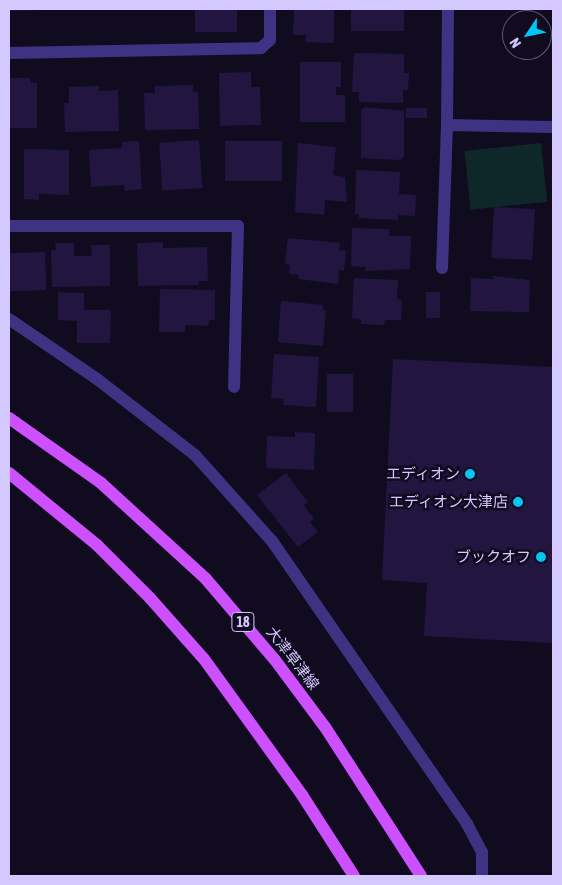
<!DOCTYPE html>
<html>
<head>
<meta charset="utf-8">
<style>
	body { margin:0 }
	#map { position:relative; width:562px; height:885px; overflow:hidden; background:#100b1f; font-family:"Asap Condensed","Noto Sans JP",sans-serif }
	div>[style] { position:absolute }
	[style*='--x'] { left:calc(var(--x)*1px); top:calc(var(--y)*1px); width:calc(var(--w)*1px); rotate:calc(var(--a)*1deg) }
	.green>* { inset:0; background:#0e282a; transform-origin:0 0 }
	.building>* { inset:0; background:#221641; transform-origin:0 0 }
	.minor>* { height:12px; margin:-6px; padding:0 6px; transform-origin:6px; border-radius:6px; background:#3d3382 }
	.primary>* { height:12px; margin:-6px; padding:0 6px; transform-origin:6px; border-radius:6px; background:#cd50ff }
	.dots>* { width:14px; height:14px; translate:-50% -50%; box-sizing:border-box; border:2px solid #100b1f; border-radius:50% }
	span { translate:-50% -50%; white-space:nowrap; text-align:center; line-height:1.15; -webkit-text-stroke:5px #100b1f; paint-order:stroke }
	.shield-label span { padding:1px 4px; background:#100b1f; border:1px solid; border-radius:4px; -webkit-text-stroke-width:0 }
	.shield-label { font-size:14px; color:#d4c9ff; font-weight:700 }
	.poi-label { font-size:15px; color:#d4c9ff }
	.right { translate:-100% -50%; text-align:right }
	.street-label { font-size:15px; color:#d4c9ff }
	.frame { position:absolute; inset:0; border:10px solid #d4c9ff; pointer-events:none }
	.north { position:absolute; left:502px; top:10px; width:50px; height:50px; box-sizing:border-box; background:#100b1f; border:1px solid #5e5779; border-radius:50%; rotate:236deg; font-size:14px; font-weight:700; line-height:20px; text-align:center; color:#d4c9ff }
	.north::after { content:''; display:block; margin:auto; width:18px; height:22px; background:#00c6f4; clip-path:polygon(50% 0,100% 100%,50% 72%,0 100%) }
</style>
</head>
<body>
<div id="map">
	<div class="green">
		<i style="left:541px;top:143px;width:59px;height:77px;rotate:84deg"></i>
	</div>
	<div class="building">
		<i style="clip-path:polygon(9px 9px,47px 9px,47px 10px,9px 11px)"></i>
		<i style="left:195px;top:9px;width:42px;height:23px"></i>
		<i style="clip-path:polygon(294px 9px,334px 9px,334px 43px,305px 42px,306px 35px,293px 35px)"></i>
		<i style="left:351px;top:9px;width:53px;height:22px"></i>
		<i style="clip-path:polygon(354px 53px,404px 54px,404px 73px,409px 73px,408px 90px,403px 90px,403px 103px,359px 102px,359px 92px,352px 92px)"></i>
		<i style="clip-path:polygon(300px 62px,341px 62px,341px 87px,336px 87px,336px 95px,345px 95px,345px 122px,300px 122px)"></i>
		<i style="clip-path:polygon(251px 72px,251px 87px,260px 87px,261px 125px,220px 126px,219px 73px)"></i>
		<i style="clip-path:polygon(9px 78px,30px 78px,31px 83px,37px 83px,37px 128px,9px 128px)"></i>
		<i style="clip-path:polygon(193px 85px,193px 92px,198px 92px,199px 129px,145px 130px,144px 93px,155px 93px,155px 86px)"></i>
		<i style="clip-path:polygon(99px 86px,99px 91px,118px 90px,119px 131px,65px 132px,64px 103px,69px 103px,69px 87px)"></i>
		<i style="clip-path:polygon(365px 107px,404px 111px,404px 157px,400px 160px,361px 158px,361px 110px)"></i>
		<i style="left:406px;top:108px;width:21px;height:10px"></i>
		<i style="left:199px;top:140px;width:48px;height:40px;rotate:86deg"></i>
		<i style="clip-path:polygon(139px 141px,142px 189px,125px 191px,124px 185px,91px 187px,89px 150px,122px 148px,122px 142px)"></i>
		<i style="left:282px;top:141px;width:40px;height:57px;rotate:90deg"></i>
		<i style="clip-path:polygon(298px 143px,336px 147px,333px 175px,345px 177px,347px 202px,325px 200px,324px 215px,295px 212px)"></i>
		<i style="clip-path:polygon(24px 149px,69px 150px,69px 195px,39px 194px,39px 200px,24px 199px)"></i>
		<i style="clip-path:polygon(356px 170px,400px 172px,399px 194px,416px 195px,415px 216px,398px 215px,398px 220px,359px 218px,359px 214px,355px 214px)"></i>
		<i style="left:494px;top:207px;width:41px;height:51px;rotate:3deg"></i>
		<i style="clip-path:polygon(352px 228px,389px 229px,389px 236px,411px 236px,410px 269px,365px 271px,366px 267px,351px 266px)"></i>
		<i style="clip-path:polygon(288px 238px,340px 243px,339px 250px,346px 251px,344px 271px,339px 270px,338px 284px,298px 279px,299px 275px,289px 274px,290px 265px,285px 264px)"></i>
		<i style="clip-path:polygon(163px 242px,163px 248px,207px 247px,208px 281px,199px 281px,199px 285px,138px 286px,137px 243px)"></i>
		<i style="clip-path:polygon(55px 243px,74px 243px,74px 256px,92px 256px,91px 245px,110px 245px,110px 286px,52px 287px,51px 250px,56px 250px)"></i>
		<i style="left:45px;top:252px;width:38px;height:36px;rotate:88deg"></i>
		<i style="clip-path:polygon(493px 276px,530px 280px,529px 312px,470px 311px,471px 278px,493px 279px)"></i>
		<i style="clip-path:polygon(354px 278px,398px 280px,397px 299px,402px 300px,401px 320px,385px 320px,384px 325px,361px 324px,361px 319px,352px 318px)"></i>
		<i style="clip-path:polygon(160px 289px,215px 290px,215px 320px,209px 320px,208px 326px,185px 325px,185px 332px,159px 332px)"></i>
		<i style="clip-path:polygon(58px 292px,84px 293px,84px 310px,111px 310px,110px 343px,77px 343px,77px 321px,58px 320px)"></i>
		<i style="left:426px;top:292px;width:14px;height:26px"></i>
		<i style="clip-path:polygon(281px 301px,323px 305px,323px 310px,326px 310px,323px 346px,278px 342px)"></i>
		<i style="clip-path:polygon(274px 354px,319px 357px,316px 407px,283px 405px,284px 399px,271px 398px)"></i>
		<i style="clip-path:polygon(393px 359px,553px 367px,553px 643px,424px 636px,427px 583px,382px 580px)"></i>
		<i style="left:327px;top:374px;width:26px;height:38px"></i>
		<i style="clip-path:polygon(295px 432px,315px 433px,314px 470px,266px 468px,267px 436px,295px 437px)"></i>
		<i style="clip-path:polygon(286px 473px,308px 502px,304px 505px,314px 519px,310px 522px,318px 532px,298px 547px,257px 495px)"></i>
	</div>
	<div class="minor">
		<i style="--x:448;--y:9;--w:116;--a:90.5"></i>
		<i style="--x:447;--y:125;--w:106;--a:1.1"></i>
		<i style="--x:9;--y:53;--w:252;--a:-1.1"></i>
		<i style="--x:261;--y:48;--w:12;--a:-42"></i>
		<i style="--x:270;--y:40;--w:31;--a:-90"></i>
		<i style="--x:9;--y:226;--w:229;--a:0"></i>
		<i style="--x:238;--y:226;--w:161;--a:91.4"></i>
		<i style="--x:442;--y:268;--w:143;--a:-88"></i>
		<i style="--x:9;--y:319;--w:107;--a:34.3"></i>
		<i style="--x:97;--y:379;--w:124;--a:37.8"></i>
		<i style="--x:195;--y:455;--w:115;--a:48.2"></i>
		<i style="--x:272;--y:541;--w:344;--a:55.4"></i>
		<i style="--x:467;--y:824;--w:32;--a:62"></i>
		<i style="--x:482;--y:852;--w:24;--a:90"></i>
	</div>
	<div class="primary">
		<i style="--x:9;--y:418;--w:113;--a:35.2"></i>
		<i style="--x:101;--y:483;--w:142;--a:42.4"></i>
		<i style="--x:206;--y:579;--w:106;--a:49.6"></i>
		<i style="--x:275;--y:660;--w:84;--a:53.3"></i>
		<i style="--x:325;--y:727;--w:177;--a:57.2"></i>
		<i style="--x:9;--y:473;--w:114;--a:39.3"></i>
		<i style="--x:97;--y:545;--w:75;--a:45"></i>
		<i style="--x:150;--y:598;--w:81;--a:48.5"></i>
		<i style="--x:204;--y:659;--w:168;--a:54.2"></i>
		<i style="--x:302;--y:795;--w:96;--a:57.3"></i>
	</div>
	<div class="dots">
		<i style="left:470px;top:474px;background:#00c6f4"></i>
		<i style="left:518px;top:502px;background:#00c6f4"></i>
		<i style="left:541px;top:557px;background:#00c6f4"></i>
	</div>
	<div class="shield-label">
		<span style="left:243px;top:622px">18</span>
	</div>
	<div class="poi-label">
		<span class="right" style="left:460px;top:474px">エディオン</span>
		<span class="right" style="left:508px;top:502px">エディオン大津店</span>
		<span class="right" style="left:531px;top:557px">ブックオフ</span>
	</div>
	<div class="street-label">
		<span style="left:293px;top:658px;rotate:52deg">大津草津線</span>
	</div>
	<div class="frame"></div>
	<div class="north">N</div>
</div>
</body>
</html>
